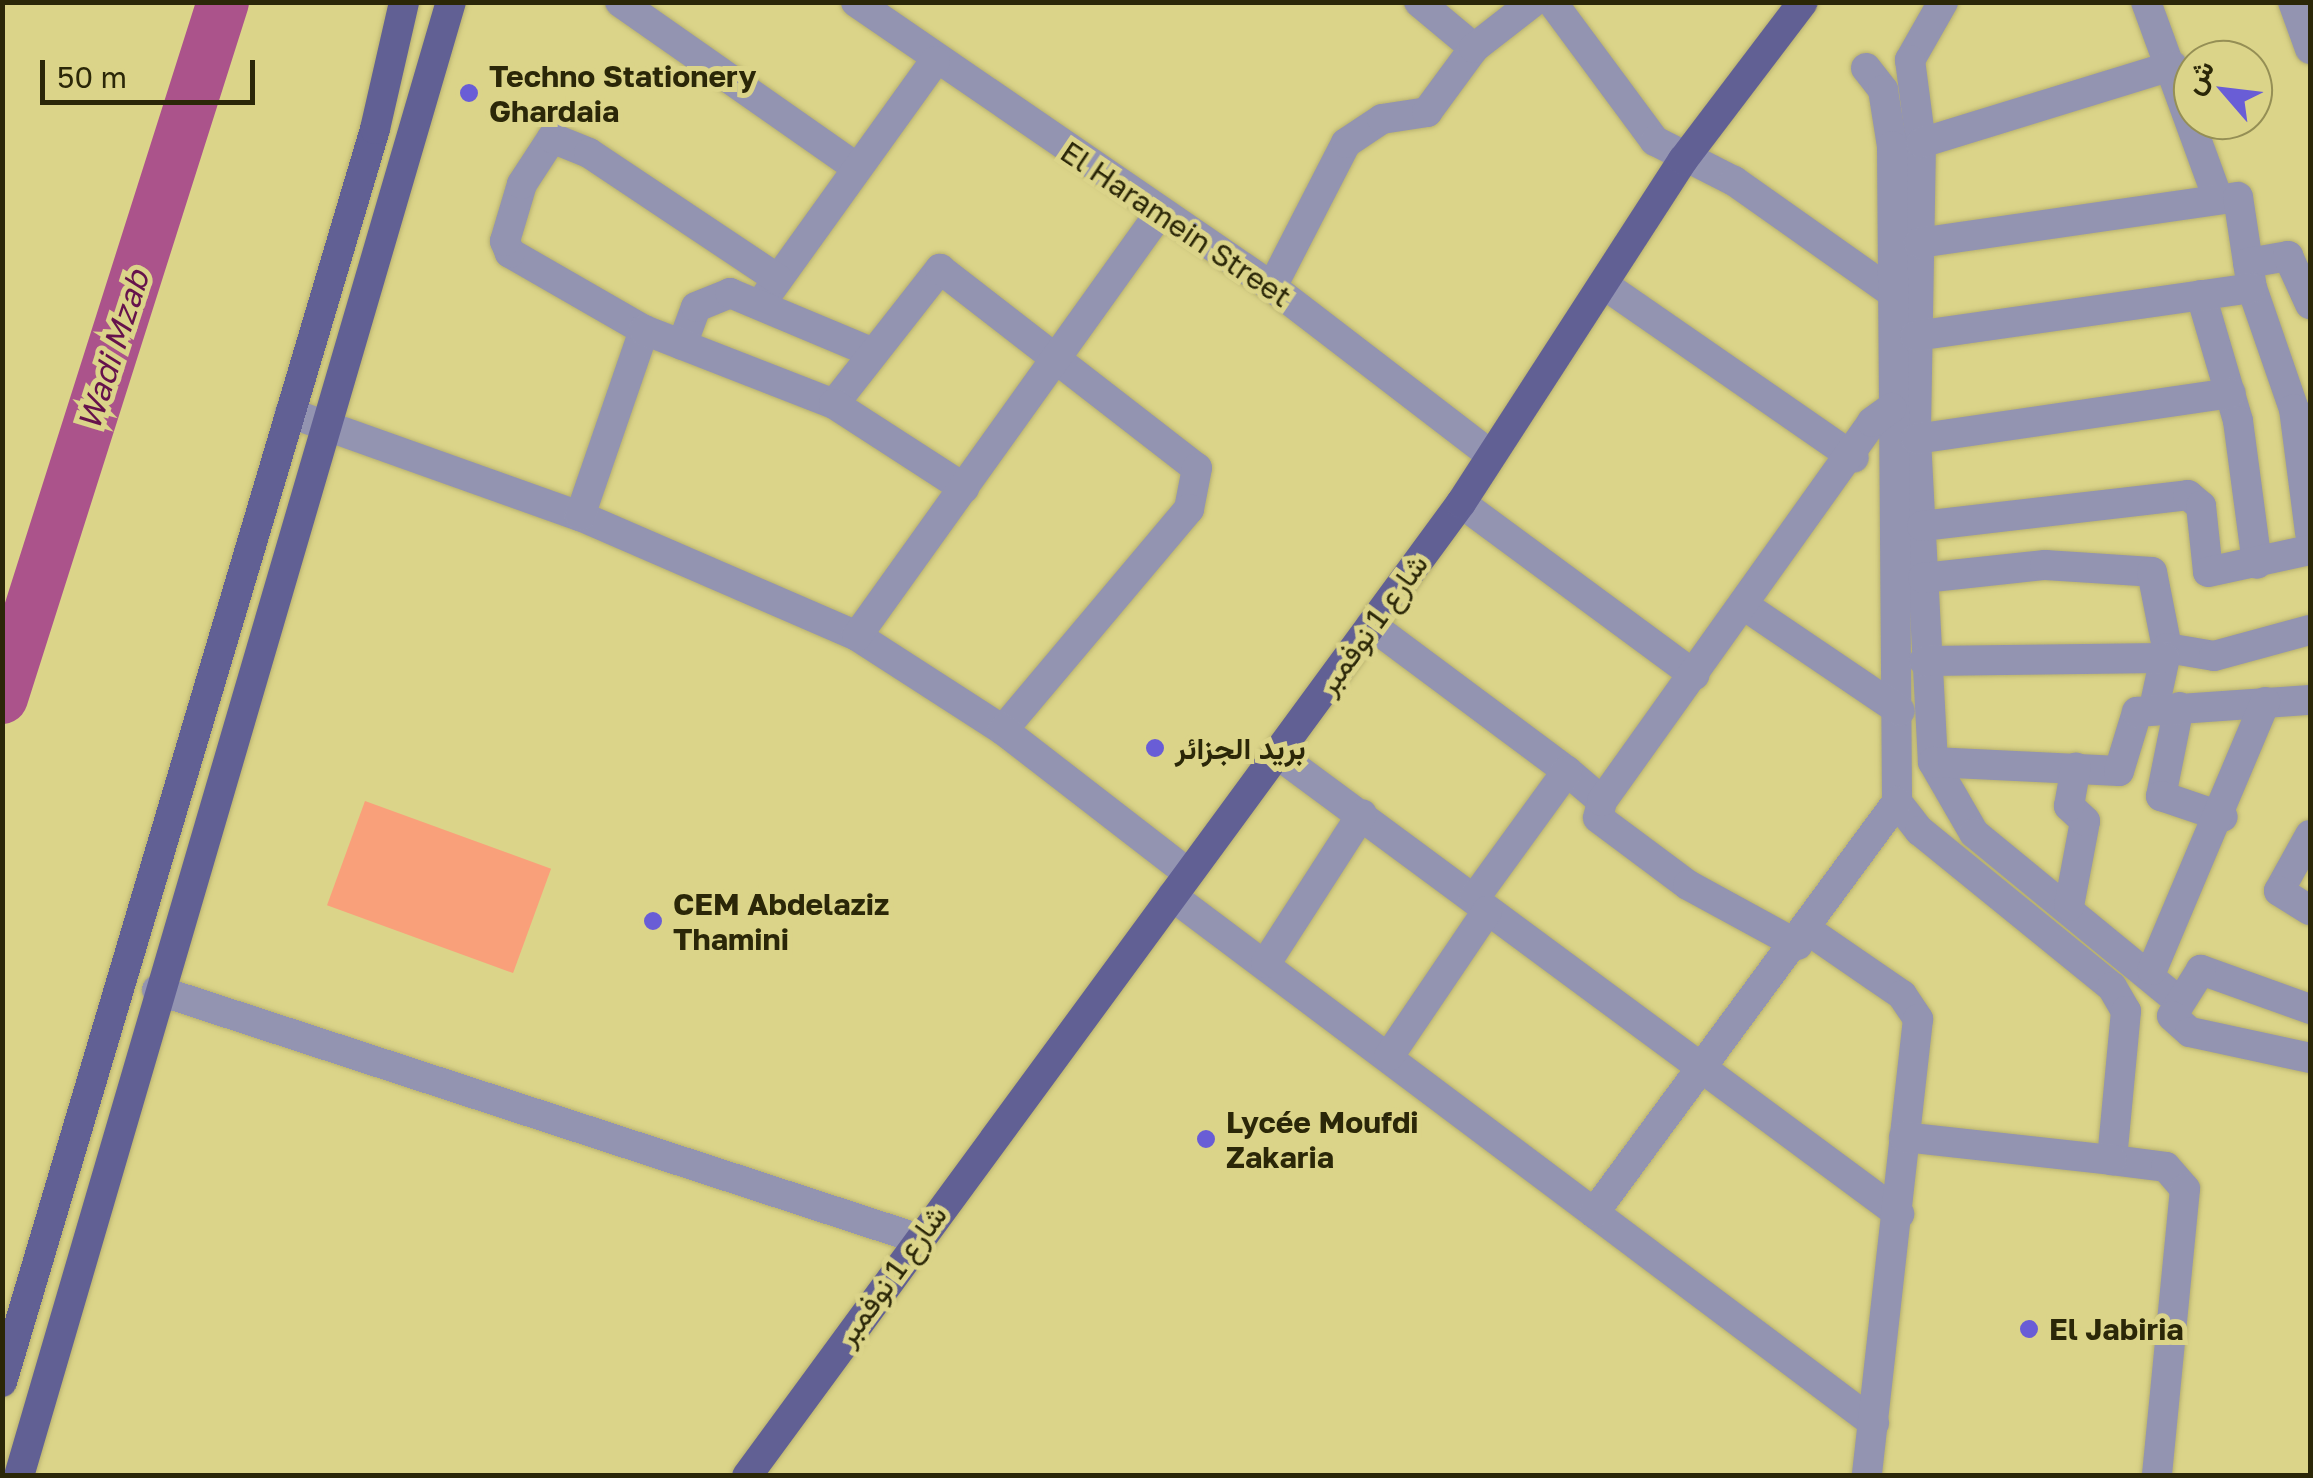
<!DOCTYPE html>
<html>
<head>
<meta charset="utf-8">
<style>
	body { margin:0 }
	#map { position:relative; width:2313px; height:1478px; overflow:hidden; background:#dbd489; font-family:"Golos Text",Vazirmatn,sans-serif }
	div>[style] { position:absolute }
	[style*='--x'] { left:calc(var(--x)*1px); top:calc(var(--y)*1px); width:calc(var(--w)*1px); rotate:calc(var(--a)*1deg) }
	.green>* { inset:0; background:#f9a07a; transform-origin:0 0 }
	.river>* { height:52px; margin:-26px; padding:0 26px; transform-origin:26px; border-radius:26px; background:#ab538b }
	.roads { filter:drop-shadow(0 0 2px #b8b16f) drop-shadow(0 0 2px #b8b16f) }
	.minor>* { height:30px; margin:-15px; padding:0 15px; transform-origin:15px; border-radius:15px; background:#9394b1 }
	.major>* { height:30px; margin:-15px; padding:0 15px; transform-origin:15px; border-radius:15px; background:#616094 }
	.dots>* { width:28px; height:28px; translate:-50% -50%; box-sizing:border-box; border:5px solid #dbd489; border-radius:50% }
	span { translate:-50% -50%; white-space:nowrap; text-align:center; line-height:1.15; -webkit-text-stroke:10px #dbd489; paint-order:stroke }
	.poi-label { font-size:30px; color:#2b2708; font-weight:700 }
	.left { translate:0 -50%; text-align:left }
	.street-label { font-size:30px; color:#2b2708 }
	.water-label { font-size:32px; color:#65124c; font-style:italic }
	.frame { position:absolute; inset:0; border:5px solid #2b2708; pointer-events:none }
	.north { position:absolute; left:2173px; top:40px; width:100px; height:100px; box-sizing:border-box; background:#dbd489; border:2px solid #958f55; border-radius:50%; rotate:298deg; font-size:28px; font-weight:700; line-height:40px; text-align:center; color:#2b2708 }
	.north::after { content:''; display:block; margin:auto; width:35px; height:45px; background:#695dd6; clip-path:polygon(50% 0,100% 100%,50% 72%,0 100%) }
	.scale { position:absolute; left:40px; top:60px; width:215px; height:45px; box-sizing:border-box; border:5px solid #2b2708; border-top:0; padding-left:12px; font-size:30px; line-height:35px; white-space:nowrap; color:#2b2708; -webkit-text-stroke:8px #dbd489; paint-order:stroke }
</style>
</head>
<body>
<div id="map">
	<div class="green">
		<i style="left:365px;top:801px;width:198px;height:111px;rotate:20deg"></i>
	</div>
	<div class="river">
		<i style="--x:2;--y:698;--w:730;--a:-72.38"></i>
	</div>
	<div class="roads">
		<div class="minor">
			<i style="--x:620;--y:2;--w:288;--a:35"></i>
			<i style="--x:856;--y:2;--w:504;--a:34.41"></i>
			<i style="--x:1272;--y:287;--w:275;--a:37.5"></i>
			<i style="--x:1419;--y:2;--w:72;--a:39.9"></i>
			<i style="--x:1552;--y:2;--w:173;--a:53.5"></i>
			<i style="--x:1655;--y:141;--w:89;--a:26.9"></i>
			<i style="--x:1734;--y:181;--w:191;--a:35.2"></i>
			<i style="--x:1943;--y:2;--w:67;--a:119.6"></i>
			<i style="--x:1910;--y:60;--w:84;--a:82.5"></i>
			<i style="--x:1921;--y:143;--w:296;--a:91"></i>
			<i style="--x:1916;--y:439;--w:323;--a:87"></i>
			<i style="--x:1933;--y:762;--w:82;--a:60"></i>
			<i style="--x:1974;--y:833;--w:261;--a:39.4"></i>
			<i style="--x:2146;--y:2;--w:207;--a:69.9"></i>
			<i style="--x:2293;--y:2;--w:50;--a:70.1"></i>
			<i style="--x:1866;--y:68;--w:28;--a:52"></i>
			<i style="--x:1883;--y:90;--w:57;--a:80.9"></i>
			<i style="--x:1892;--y:146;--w:656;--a:89.56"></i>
			<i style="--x:1897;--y:802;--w:37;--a:52"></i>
			<i style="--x:1920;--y:831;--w:247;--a:39.1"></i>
			<i style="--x:2112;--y:987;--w:28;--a:60"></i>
			<i style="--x:2126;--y:1011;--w:150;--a:95.4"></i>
			<i style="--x:2112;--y:1160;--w:54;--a:7.4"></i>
			<i style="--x:2166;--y:1167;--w:29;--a:49"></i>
			<i style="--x:2185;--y:1189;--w:288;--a:95.6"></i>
			<i style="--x:1921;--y:143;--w:263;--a:-17.1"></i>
			<i style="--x:1919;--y:243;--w:322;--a:-8.2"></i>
			<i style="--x:2238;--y:197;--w:92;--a:81.3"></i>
			<i style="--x:2252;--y:288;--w:128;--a:70.9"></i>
			<i style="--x:2294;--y:409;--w:125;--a:82.6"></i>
			<i style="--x:2248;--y:263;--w:41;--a:-9.9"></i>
			<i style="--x:2288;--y:256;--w:53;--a:65.4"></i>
			<i style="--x:1603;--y:284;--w:305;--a:34.7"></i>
			<i style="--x:1272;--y:287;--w:162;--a:-62.8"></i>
			<i style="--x:1346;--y:143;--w:43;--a:-33.7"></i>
			<i style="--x:1382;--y:119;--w:46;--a:-8.8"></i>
			<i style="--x:1427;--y:112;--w:79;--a:-53.7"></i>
			<i style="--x:1474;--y:48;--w:75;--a:-37.9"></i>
			<i style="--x:2201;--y:295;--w:131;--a:73.6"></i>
			<i style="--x:2238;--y:421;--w:144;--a:82.4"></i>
			<i style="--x:761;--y:303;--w:298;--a:-54.3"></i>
			<i style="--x:644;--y:330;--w:155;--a:-150.1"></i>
			<i style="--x:510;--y:253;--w:13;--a:-113"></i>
			<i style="--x:505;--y:241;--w:59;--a:-73.4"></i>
			<i style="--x:522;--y:184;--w:55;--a:-56.9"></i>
			<i style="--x:552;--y:138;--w:40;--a:22"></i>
			<i style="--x:589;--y:153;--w:227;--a:33.7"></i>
			<i style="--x:1915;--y:336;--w:340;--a:-8.1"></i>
			<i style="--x:682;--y:345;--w:40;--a:-69.8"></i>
			<i style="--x:696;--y:307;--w:37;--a:-22"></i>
			<i style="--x:730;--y:293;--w:153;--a:22.7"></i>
			<i style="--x:834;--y:404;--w:172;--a:-51.9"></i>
			<i style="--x:940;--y:269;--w:325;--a:37.8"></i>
			<i style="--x:1197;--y:468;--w:42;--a:101"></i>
			<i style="--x:1189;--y:509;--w:289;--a:130.1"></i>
			<i style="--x:290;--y:413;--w:308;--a:19.6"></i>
			<i style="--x:580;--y:516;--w:302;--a:23.4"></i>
			<i style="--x:857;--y:636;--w:174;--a:32.8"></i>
			<i style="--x:1003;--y:730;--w:234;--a:37.7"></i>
			<i style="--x:1916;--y:439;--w:318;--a:-8.3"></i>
			<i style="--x:1461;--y:503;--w:290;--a:36.4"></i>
			<i style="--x:580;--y:516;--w:197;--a:-71"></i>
			<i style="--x:644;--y:330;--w:204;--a:21.3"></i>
			<i style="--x:834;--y:404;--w:155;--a:32.9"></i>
			<i style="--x:1922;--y:526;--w:268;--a:-6.6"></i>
			<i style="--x:2188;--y:495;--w:17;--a:40"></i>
			<i style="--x:2201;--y:506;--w:66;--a:83.9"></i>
			<i style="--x:2208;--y:572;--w:104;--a:-12.2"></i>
			<i style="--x:1923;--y:578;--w:123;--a:-6.1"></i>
			<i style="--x:2045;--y:565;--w:107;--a:3.7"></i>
			<i style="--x:2152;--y:572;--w:77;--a:78.8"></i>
			<i style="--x:2167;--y:648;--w:61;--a:102.2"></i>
			<i style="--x:1745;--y:606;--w:187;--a:34.1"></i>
			<i style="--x:1371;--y:625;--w:244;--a:36.7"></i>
			<i style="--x:1567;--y:771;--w:46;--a:40.6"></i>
			<i style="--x:1602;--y:801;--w:17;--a:103"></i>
			<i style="--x:1598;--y:818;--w:112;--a:36.7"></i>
			<i style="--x:1688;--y:885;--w:125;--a:28.6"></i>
			<i style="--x:857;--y:636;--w:519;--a:-54.41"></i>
			<i style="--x:2167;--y:648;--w:48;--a:9.7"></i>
			<i style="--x:2214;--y:656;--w:99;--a:-15.2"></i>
			<i style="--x:1924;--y:661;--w:241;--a:-0.7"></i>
			<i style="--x:2179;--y:707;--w:91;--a:101.4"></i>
			<i style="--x:2161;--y:796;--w:65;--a:18.7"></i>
			<i style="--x:1277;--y:754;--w:774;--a:36.48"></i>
			<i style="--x:1933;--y:762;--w:186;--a:2.8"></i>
			<i style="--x:2119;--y:771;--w:62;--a:-73"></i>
			<i style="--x:2137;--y:712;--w:173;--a:-4"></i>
			<i style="--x:1602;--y:801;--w:465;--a:-54.5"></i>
			<i style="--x:1872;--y:422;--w:24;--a:-36"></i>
			<i style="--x:2310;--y:835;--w:64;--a:119"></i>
			<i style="--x:2279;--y:891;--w:36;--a:32"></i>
			<i style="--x:1172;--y:896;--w:878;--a:36.9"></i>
			<i style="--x:1474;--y:899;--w:158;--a:-54"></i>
			<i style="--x:2069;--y:906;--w:86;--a:-79.3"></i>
			<i style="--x:2085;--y:821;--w:22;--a:-137"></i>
			<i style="--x:2069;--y:806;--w:39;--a:-80"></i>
			<i style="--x:1809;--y:931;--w:113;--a:34.5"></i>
			<i style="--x:1902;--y:995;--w:29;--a:56"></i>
			<i style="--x:1918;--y:1019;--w:460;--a:96.4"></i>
			<i style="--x:1266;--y:963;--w:177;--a:-57.2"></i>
			<i style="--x:2152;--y:970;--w:291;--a:-67.1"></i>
			<i style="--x:157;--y:990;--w:798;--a:18.09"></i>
			<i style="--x:2310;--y:1009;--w:116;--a:-160.3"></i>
			<i style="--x:2201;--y:970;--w:54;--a:122.2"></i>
			<i style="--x:2172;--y:1016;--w:24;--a:42"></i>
			<i style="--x:2190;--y:1032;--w:123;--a:12.2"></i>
			<i style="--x:1389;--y:1056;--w:175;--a:-55.9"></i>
			<i style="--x:1904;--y:1137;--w:209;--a:6.3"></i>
			<i style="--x:1594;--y:1213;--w:511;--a:-53.6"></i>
		</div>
		<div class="major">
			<i style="--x:2;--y:1382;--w:1307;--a:-73.42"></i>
			<i style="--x:375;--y:129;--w:130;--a:-77.1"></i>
			<i style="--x:19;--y:1476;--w:1536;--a:-73.67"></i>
			<i style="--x:747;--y:1476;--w:1207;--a:-53.73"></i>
			<i style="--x:1461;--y:503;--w:409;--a:-57.1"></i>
			<i style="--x:1683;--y:160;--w:198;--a:-52.8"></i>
		</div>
	</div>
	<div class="dots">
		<i style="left:469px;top:93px;background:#695dd6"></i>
		<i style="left:1155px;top:748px;background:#695dd6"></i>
		<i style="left:653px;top:921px;background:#695dd6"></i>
		<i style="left:1206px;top:1139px;background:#695dd6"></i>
		<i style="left:2029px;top:1329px;background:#695dd6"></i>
	</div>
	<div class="poi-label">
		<span class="left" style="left:489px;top:93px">Techno Stationery<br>Ghardaia</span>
		<span class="left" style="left:1175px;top:748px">بريد الجزائر</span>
		<span class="left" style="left:673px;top:921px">CEM Abdelaziz<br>Thamini</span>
		<span class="left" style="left:1226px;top:1139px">Lycée Moufdi<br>Zakaria</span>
		<span class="left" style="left:2049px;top:1329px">El Jabiria</span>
	</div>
	<div class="street-label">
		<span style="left:1176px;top:224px;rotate:34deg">El Haramein Street</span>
		<span style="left:1372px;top:624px;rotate:-54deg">شارع 1 نوفمبر</span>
		<span style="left:891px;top:1275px;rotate:-54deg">شارع 1 نوفمبر</span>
	</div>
	<div class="water-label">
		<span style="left:113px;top:350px;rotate:-72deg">Wadi Mzab</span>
	</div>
	<div class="frame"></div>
	<div class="north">ش</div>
	<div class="scale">50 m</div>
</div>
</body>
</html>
